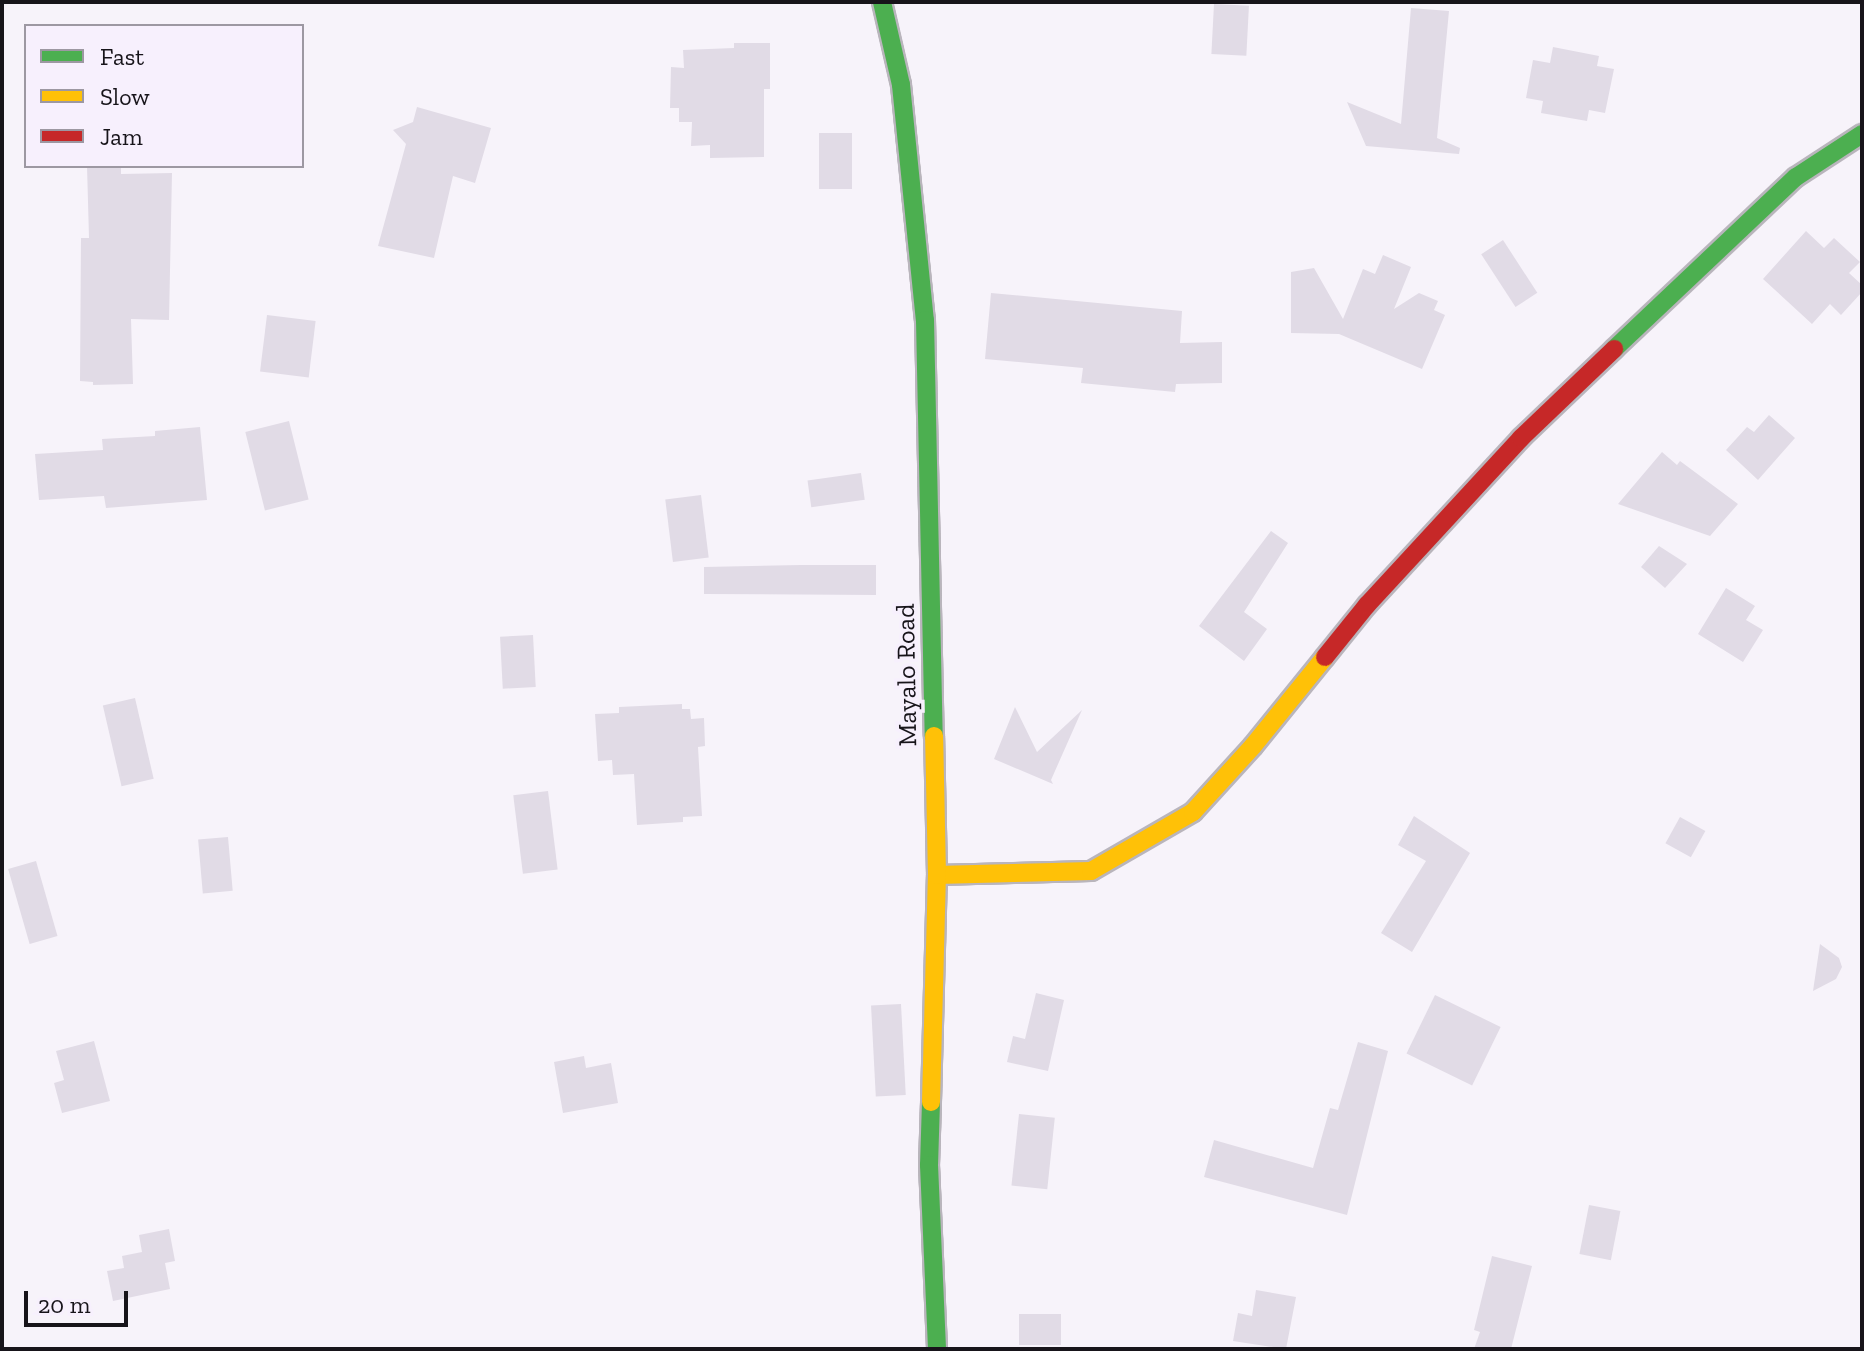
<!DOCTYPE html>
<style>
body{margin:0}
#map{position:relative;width:1864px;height:1351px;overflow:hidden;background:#f7f3fa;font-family:"Zilla Slab",serif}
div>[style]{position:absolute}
.building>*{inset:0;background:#e1dbe6;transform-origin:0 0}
.roads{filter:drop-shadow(2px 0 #b9b5bc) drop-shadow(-2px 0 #b9b5bc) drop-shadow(0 2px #b9b5bc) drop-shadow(0 -2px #b9b5bc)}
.fast>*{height:18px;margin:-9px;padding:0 9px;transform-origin:9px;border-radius:9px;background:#4caf50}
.slow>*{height:18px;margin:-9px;padding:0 9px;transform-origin:9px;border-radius:9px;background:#ffc107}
.jam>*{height:18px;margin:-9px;padding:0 9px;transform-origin:9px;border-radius:9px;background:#c62828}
span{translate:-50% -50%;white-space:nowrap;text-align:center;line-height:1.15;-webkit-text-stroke:7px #f7f0fd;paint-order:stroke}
.street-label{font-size:26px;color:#17141a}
.frame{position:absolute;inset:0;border:4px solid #17141a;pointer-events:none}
.legend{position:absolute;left:24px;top:24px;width:280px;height:144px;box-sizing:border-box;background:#f7f0fd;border:2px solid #9d98a2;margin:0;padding:10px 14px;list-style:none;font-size:24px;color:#17141a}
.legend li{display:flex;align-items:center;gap:16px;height:40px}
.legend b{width:40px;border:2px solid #9d98a2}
.scale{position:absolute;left:24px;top:1291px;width:104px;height:36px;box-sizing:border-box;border:4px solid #17141a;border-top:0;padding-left:10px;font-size:24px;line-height:28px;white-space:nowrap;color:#17141a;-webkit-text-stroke:6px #f7f0fd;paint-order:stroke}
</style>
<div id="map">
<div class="building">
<div style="left:1214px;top:4px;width:35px;height:50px;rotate:3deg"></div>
<div style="clip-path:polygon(1411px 8px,1449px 11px,1437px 138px,1460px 148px,1459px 154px,1366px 146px,1347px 102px,1401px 124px)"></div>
<div style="clip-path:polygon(734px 43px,770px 43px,770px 89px,764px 89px,764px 157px,710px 158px,710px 145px,691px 146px,692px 122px,679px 122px,679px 108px,670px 108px,671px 67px,684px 68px,683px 50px,734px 48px)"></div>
<div style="clip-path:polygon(1553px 47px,1599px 56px,1597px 66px,1614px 69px,1605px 113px,1589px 110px,1587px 121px,1541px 113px,1543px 101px,1526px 98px,1533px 60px,1550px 63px)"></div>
<div style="clip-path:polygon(417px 107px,491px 128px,475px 183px,453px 176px,434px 258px,378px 246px,406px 144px,393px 130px,413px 122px)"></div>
<div style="left:819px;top:133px;width:33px;height:56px"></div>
<div style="clip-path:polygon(87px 166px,121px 166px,121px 174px,172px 173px,169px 320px,131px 319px,133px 384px,93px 385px,93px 382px,80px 381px,81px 238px,89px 238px)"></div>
<div style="clip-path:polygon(1806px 231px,1824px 248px,1834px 238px,1860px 262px,1849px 273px,1862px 285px,1862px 292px,1841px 315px,1830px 304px,1812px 324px,1763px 279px)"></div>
<div style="left:1503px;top:240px;width:63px;height:26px;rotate:57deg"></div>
<div style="clip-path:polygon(1383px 255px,1411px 267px,1394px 309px,1419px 293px,1438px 301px,1434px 310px,1445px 315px,1422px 369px,1339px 334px,1291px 333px,1291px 272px,1314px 268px,1343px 319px,1363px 269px,1375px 274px)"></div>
<div style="clip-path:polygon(991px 293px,1182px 311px,1180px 343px,1222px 342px,1222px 383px,1176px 384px,1175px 392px,1081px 383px,1083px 368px,985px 359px)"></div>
<div style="left:267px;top:315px;width:49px;height:57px;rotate:7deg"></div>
<div style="clip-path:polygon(1769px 415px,1795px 438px,1758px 480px,1726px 450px,1747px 427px,1754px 432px)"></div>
<div style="left:289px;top:421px;width:81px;height:45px;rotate:76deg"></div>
<div style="clip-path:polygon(200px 427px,207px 500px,106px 508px,104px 496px,39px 500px,35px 454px,103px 450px,102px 439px,155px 436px,155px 431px)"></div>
<div style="clip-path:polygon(1662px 452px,1677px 465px,1680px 461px,1738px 504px,1710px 536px,1618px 504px)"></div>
<div style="left:861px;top:473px;width:27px;height:54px;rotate:82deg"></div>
<div style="left:701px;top:495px;width:63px;height:36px;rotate:83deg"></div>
<div style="clip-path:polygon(1271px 531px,1288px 543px,1244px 612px,1267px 629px,1244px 661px,1199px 626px)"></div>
<div style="clip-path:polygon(1659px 546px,1687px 564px,1665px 588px,1641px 567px)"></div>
<div style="clip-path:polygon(801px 565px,876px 565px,876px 595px,704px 594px,704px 567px)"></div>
<div style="clip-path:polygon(1726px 588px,1755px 606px,1746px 620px,1763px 630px,1743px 662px,1698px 634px)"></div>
<div style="left:533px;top:635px;width:52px;height:33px;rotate:87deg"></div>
<div style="left:135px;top:698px;width:83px;height:33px;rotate:77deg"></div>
<div style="clip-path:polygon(682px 704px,682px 709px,690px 709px,691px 719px,704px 718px,705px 746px,698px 747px,702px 816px,683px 817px,683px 822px,637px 825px,634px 774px,613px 775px,612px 760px,598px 761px,595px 714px,619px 713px,619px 707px)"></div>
<div style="clip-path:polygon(1015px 707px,1037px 752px,1082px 710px,1051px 780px,1053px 784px,994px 759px)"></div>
<div style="left:548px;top:791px;width:79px;height:35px;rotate:83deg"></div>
<div style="clip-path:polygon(1414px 816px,1470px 853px,1412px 952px,1381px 933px,1426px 861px,1398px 845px)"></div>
<div style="left:1680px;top:817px;width:29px;height:30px;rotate:29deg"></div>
<div style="left:228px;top:837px;width:54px;height:30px;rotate:85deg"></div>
<div style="left:36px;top:861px;width:78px;height:29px;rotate:74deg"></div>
<div style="clip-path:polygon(1820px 944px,1839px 958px,1842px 967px,1836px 979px,1813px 991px)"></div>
<div style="clip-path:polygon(1036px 993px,1064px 1000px,1048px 1071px,1007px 1062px,1013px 1036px,1025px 1039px)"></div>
<div style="left:1435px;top:995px;width:73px;height:65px;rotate:26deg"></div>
<div style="left:901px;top:1004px;width:91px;height:30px;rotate:87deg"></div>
<div style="clip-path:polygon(94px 1041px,110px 1101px,62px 1113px,54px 1083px,64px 1080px,56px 1051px)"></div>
<div style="clip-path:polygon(1358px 1042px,1388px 1051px,1347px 1215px,1204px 1177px,1214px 1140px,1313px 1168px,1330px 1108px,1338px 1110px)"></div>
<div style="clip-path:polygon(584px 1056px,586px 1068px,611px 1063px,618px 1103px,563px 1113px,554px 1062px)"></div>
<div style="left:1019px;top:1114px;width:36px;height:72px;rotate:6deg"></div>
<div style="left:1589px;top:1205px;width:32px;height:50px;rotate:11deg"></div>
<div style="clip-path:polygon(169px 1229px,175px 1261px,165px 1263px,170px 1289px,113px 1301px,107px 1271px,124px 1268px,122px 1256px,142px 1252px,139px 1235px)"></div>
<div style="clip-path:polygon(1492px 1256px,1532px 1266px,1511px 1349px,1474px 1349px,1480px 1332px,1474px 1330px)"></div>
<div style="clip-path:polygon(1256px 1290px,1296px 1297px,1286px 1349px,1233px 1341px,1238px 1313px,1252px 1316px)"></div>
<div style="left:1019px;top:1314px;width:42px;height:31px"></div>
</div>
<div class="roads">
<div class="fast">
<div style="left:882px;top:2px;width:85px;rotate:77.1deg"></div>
<div style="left:901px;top:85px;width:236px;rotate:84.2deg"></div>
<div style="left:925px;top:320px;width:416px;rotate:88.8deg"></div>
<div style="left:1614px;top:349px;width:250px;rotate:-43.4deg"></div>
<div style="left:1796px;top:177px;width:79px;rotate:-33.1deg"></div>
<div style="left:931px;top:1102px;width:63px;rotate:91.8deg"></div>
<div style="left:929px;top:1165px;width:184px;rotate:87.5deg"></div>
</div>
<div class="slow">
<div style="left:937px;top:875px;width:154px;rotate:-1.5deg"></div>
<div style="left:1091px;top:871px;width:118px;rotate:-30deg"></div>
<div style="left:1193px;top:812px;width:89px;rotate:-47.7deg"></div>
<div style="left:1253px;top:746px;width:114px;rotate:-51deg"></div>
<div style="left:931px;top:1102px;width:227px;rotate:-88.5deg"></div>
<div style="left:937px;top:875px;width:139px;rotate:-91.2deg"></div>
</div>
<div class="jam">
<div style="left:1325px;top:657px;width:67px;rotate:-51.1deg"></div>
<div style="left:1367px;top:605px;width:227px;rotate:-47.3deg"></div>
<div style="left:1521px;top:438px;width:129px;rotate:-43.7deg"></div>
</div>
</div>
<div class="street-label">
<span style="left:907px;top:675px;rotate:-91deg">Mayalo Road</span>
</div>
<div class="frame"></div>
<ul class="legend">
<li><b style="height:10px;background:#4caf50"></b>Fast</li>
<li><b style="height:10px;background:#ffc107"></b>Slow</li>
<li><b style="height:10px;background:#c62828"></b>Jam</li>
</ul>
<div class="scale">20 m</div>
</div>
